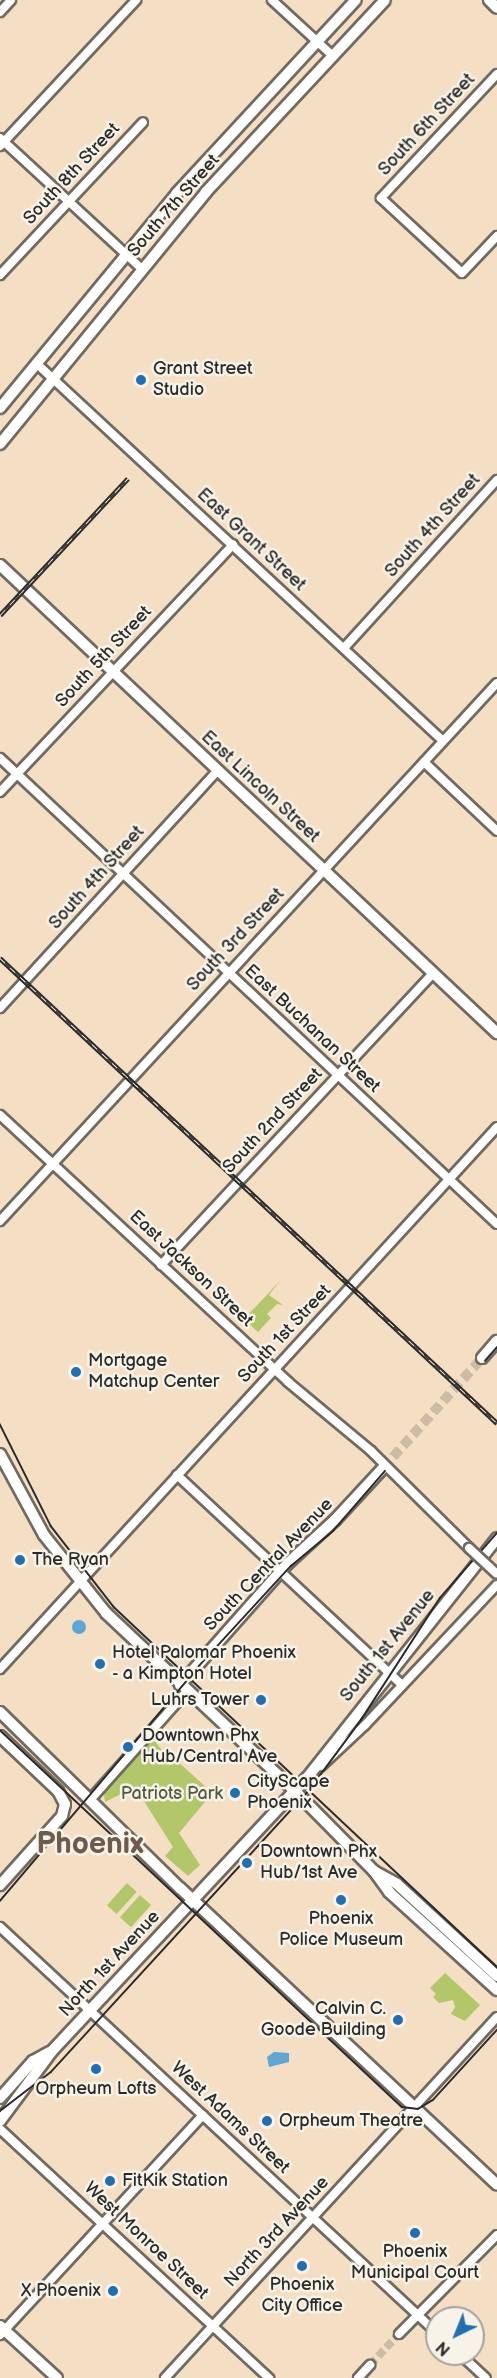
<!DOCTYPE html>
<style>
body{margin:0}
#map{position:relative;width:497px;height:2378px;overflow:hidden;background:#f4dfc4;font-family:"Balsamiq Sans",sans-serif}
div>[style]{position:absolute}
.green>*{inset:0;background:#b2c66a;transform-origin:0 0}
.water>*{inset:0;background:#5ea6d5}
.round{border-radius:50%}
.minor-tunnel>*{height:8px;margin-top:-4px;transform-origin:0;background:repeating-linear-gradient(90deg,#ccbba5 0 8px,transparent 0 12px)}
.major-tunnel>*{height:10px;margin-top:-5px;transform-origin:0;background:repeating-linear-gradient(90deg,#ccbba5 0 10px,transparent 0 15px)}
.roads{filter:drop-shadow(2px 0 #716a61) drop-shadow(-2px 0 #716a61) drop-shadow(0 2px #716a61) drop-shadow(0 -2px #716a61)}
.minor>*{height:8px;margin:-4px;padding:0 4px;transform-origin:4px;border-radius:4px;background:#fff}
.major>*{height:10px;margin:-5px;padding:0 5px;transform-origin:5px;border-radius:5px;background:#fff}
.tram>*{height:1.5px;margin:-0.75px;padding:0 0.75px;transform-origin:0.75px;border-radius:0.75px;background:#2b2b2b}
.rail>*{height:4.5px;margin-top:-2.25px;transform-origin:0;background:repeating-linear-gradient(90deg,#f7f3e8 0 7px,#2b2b2b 0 14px);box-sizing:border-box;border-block:2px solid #2b2b2b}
.bridges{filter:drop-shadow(2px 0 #716a61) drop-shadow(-2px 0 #716a61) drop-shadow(0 2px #716a61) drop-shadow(0 -2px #716a61)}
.minor-bridge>*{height:8px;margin:-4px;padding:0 4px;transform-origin:4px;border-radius:4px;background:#fff}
.dots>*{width:16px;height:16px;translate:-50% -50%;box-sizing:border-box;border:3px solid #f7f3e8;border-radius:50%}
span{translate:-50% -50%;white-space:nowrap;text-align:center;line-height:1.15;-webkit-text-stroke:5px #f7f3e8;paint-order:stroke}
.street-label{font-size:18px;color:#2b2b2b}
.poi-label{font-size:18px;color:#2b2b2b}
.left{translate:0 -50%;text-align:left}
.right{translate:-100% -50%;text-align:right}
.park-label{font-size:18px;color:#545a3e}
.town-label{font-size:30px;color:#6f5a4f;font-weight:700}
.north{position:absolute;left:425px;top:2306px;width:60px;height:60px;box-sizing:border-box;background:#f7f3e8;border:2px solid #a5a39c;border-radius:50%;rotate:223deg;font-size:16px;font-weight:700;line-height:24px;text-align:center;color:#2b2b2b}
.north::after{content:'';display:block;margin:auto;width:21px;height:27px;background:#1f6fb2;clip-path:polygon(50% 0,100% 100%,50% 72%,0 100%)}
</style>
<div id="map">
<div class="green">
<div style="clip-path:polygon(280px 1281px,269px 1295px,283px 1305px,277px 1304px,267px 1314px,271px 1318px,258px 1332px,244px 1319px)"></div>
<div style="clip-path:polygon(151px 1736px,171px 1762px,175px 1759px,207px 1788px,205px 1802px,179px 1833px,200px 1865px,188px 1876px,165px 1856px,173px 1847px,135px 1787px,105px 1802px,104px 1793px)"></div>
<div style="left:127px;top:1883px;width:13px;height:30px;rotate:42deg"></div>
<div style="left:140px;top:1895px;width:15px;height:30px;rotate:42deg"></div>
<div style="clip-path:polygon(445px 1973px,480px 2005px,465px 2021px,451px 2014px,455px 2007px,453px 2000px,439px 2003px,433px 1997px,436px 1994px,430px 1988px)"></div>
</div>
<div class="water">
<div class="round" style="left:72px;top:1620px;width:14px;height:14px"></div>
<div style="clip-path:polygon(274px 2052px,289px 2053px,289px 2062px,269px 2067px,267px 2057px)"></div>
</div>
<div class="minor-tunnel">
<div style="left:370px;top:2365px;width:42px;rotate:-46.9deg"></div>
</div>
<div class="major-tunnel">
<div style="left:383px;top:1468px;width:148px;rotate:-48deg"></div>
</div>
<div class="roads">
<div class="minor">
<div style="left:272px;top:0;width:83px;rotate:42.6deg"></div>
<div style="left:0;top:12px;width:16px;rotate:-47deg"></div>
<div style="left:497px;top:74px;width:170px;rotate:133.1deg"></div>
<div style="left:381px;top:198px;width:110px;rotate:42.8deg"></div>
<div style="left:462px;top:273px;width:51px;rotate:-46.6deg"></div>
<div style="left:0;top:138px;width:193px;rotate:42.7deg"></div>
<div style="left:0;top:146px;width:200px;rotate:-47deg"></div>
<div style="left:0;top:275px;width:209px;rotate:-46.9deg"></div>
<div style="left:36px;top:363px;width:555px;rotate:42.88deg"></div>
<div style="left:344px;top:648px;width:227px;rotate:-47.7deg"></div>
<div style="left:0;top:758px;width:681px;rotate:43.16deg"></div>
<div style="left:424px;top:762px;width:100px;rotate:43.4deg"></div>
<div style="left:0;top:792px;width:340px;rotate:-46.7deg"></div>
<div style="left:0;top:1008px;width:323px;rotate:-47.5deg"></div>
<div style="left:0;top:1115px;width:393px;rotate:42.8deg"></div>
<div style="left:288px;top:1382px;width:108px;rotate:39.7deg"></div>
<div style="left:371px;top:1451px;width:138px;rotate:44.7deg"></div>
<div style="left:0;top:1221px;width:732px;rotate:-47.27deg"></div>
<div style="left:161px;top:1265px;width:399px;rotate:-47deg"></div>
<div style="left:177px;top:1475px;width:308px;rotate:43deg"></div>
<div style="left:0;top:1669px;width:735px;rotate:-47.48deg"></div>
<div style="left:321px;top:1766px;width:60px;rotate:-43deg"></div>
<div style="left:365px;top:1725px;width:192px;rotate:-46.7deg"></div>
<div style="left:90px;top:1800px;width:146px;rotate:-48.3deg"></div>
<div style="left:0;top:1927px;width:596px;rotate:42.89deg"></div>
<div style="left:0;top:2129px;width:367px;rotate:42.8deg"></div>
<div style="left:399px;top:2334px;width:139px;rotate:-45.3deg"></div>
<div style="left:0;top:2335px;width:299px;rotate:-47.3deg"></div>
<div style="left:460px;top:2354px;width:35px;rotate:43deg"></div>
<div style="left:165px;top:2378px;width:490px;rotate:-47.4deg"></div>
<div style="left:358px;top:2378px;width:18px;rotate:-47deg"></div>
</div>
<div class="major">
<div style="left:489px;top:0;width:11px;rotate:45deg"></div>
<div style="left:0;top:408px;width:278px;rotate:-50.5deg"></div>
<div style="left:177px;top:193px;width:263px;rotate:-47.2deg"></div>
<div style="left:0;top:444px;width:325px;rotate:-50.7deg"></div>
<div style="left:206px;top:192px;width:262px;rotate:-47deg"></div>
<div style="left:0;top:565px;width:683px;rotate:43.28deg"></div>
<div style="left:482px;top:1358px;width:23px;rotate:-49deg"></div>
<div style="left:0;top:1454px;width:92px;rotate:61.5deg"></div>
<div style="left:44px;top:1535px;width:100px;rotate:51.5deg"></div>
<div style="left:106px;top:1613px;width:260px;rotate:43.3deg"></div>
<div style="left:295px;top:1791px;width:112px;rotate:45.4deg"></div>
<div style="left:374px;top:1871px;width:26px;rotate:54deg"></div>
<div style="left:389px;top:1892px;width:146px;rotate:42.2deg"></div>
<div style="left:180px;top:1685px;width:163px;rotate:-48.5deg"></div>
<div style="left:288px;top:1563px;width:64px;rotate:-42.5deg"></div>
<div style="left:335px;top:1520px;width:71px;rotate:-47.3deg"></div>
<div style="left:0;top:1712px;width:252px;rotate:44.4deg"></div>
<div style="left:180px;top:1888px;width:434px;rotate:43.1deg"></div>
<div style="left:0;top:1736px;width:80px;rotate:43.5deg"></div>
<div style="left:58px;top:1791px;width:15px;rotate:62deg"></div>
<div style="left:65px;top:1804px;width:12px;rotate:104deg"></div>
<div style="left:62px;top:1816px;width:93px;rotate:131.9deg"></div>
<div style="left:374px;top:1871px;width:26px;rotate:29deg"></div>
<div style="left:397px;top:1884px;width:136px;rotate:42.6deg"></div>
<div style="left:0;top:2098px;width:50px;rotate:-48.3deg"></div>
<div style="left:33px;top:2061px;width:18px;rotate:-29deg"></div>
<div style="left:0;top:2121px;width:87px;rotate:-53.4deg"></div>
<div style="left:52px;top:2051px;width:374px;rotate:-47deg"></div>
<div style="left:307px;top:1778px;width:306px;rotate:-51.6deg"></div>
<div style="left:0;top:2326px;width:77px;rotate:42.4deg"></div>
</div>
</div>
<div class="tram">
<div style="left:485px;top:1361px;width:18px;rotate:-49deg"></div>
<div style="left:0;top:1424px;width:114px;rotate:63.4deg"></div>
<div style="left:51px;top:1526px;width:103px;rotate:52.1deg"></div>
<div style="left:114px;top:1607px;width:526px;rotate:43.23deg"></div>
<div style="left:0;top:1730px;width:551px;rotate:43.16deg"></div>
<div style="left:402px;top:2107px;width:16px;rotate:7deg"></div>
<div style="left:418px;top:2109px;width:17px;rotate:-31deg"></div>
<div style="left:433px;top:2100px;width:95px;rotate:-47.6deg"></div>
<div style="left:0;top:1901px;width:308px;rotate:-49.7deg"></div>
<div style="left:199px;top:1666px;width:136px;rotate:-47.4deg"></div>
<div style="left:291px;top:1566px;width:55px;rotate:-39.8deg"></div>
<div style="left:333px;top:1531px;width:79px;rotate:-49.1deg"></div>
<div style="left:0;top:2111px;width:64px;rotate:-37.4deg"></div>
<div style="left:51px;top:2072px;width:384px;rotate:-47.5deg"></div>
<div style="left:310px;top:1789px;width:86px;rotate:-53.5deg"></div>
<div style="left:361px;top:1720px;width:145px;rotate:-57.1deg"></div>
<div style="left:440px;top:1598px;width:86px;rotate:-48.8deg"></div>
</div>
<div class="rail">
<div style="left:0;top:615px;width:187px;rotate:-46.9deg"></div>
<div style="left:0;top:958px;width:681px;rotate:43.09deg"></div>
</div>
<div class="bridges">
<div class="minor-bridge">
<div style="left:469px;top:1548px;width:37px;rotate:43deg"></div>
</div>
</div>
<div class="dots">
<div style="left:141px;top:380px;background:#1f6fb2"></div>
<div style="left:76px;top:1372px;background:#1f6fb2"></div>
<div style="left:20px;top:1560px;background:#1f6fb2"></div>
<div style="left:100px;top:1664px;background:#1f6fb2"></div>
<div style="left:261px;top:1700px;background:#1f6fb2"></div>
<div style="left:128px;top:1747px;background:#1f6fb2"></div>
<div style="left:235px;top:1793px;background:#1f6fb2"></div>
<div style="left:247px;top:1863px;background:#1f6fb2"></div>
<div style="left:341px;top:1900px;background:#1f6fb2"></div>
<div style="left:398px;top:2020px;background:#1f6fb2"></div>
<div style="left:96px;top:2069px;background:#1f6fb2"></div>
<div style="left:267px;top:2121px;background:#1f6fb2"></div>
<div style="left:110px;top:2181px;background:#1f6fb2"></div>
<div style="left:415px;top:2233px;background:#1f6fb2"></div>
<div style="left:302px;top:2266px;background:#1f6fb2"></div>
<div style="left:113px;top:2291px;background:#1f6fb2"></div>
</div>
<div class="street-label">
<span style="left:427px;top:125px;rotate:-47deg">South 6th Street</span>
<span style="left:72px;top:174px;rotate:-47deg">South 8th Street</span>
<span style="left:174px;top:206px;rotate:-49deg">South 7th Street</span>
<span style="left:433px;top:526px;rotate:-48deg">South 4th Street</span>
<span style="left:251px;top:540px;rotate:43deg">East Grant Street</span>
<span style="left:104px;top:657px;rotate:-47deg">South 5th Street</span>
<span style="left:260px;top:787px;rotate:43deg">East Lincoln Street</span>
<span style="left:97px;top:878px;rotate:-48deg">South 4th Street</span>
<span style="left:236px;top:940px;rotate:-47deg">South 3rd Street</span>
<span style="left:312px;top:1029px;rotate:43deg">East Buchanan Street</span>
<span style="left:273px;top:1121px;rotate:-47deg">South 2nd Street</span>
<span style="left:191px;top:1269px;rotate:43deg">East Jackson Street</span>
<span style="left:285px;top:1334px;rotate:-47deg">South 1st Street</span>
<span style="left:269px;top:1565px;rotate:-46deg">South Central Avenue</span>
<span style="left:388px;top:1646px;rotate:-51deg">South 1st Avenue</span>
<span style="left:110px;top:1964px;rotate:-47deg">North 1st Avenue</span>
<span style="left:230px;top:2118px;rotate:43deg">West Adams Street</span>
<span style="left:277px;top:2232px;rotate:-47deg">North 3rd Avenue</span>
<span style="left:146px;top:2241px;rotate:43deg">West Monroe Street</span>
</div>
<div class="poi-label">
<span class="left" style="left:153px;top:380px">Grant Street<br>Studio</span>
<span class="left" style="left:88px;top:1372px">Mortgage<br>Matchup Center</span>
<span class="left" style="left:32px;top:1560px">The Ryan</span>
<span class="left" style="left:112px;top:1664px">Hotel Palomar Phoenix<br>- a Kimpton Hotel</span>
<span class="right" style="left:249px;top:1700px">Luhrs Tower</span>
<span class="left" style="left:142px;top:1747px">Downtown Phx<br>Hub/Central Ave</span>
<span class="left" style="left:247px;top:1793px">CityScape<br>Phoenix</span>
<span class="left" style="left:260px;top:1863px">Downtown Phx<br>Hub/1st Ave</span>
<span style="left:341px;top:1930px">Phoenix<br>Police Museum</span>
<span class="right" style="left:386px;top:2020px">Calvin C.<br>Goode Building</span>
<span style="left:96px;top:2089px">Orpheum Lofts</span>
<span class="left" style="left:279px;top:2121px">Orpheum Theatre</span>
<span class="left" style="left:122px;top:2181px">FitKik Station</span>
<span style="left:415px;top:2263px">Phoenix<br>Municipal Court</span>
<span style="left:302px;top:2296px">Phoenix<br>City Office</span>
<span class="right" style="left:101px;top:2291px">X Phoenix</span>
</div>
<div class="park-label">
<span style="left:172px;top:1794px">Patriots Park</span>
</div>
<div class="town-label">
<span style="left:90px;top:1844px">Phoenix</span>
</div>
<div class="north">N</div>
</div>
